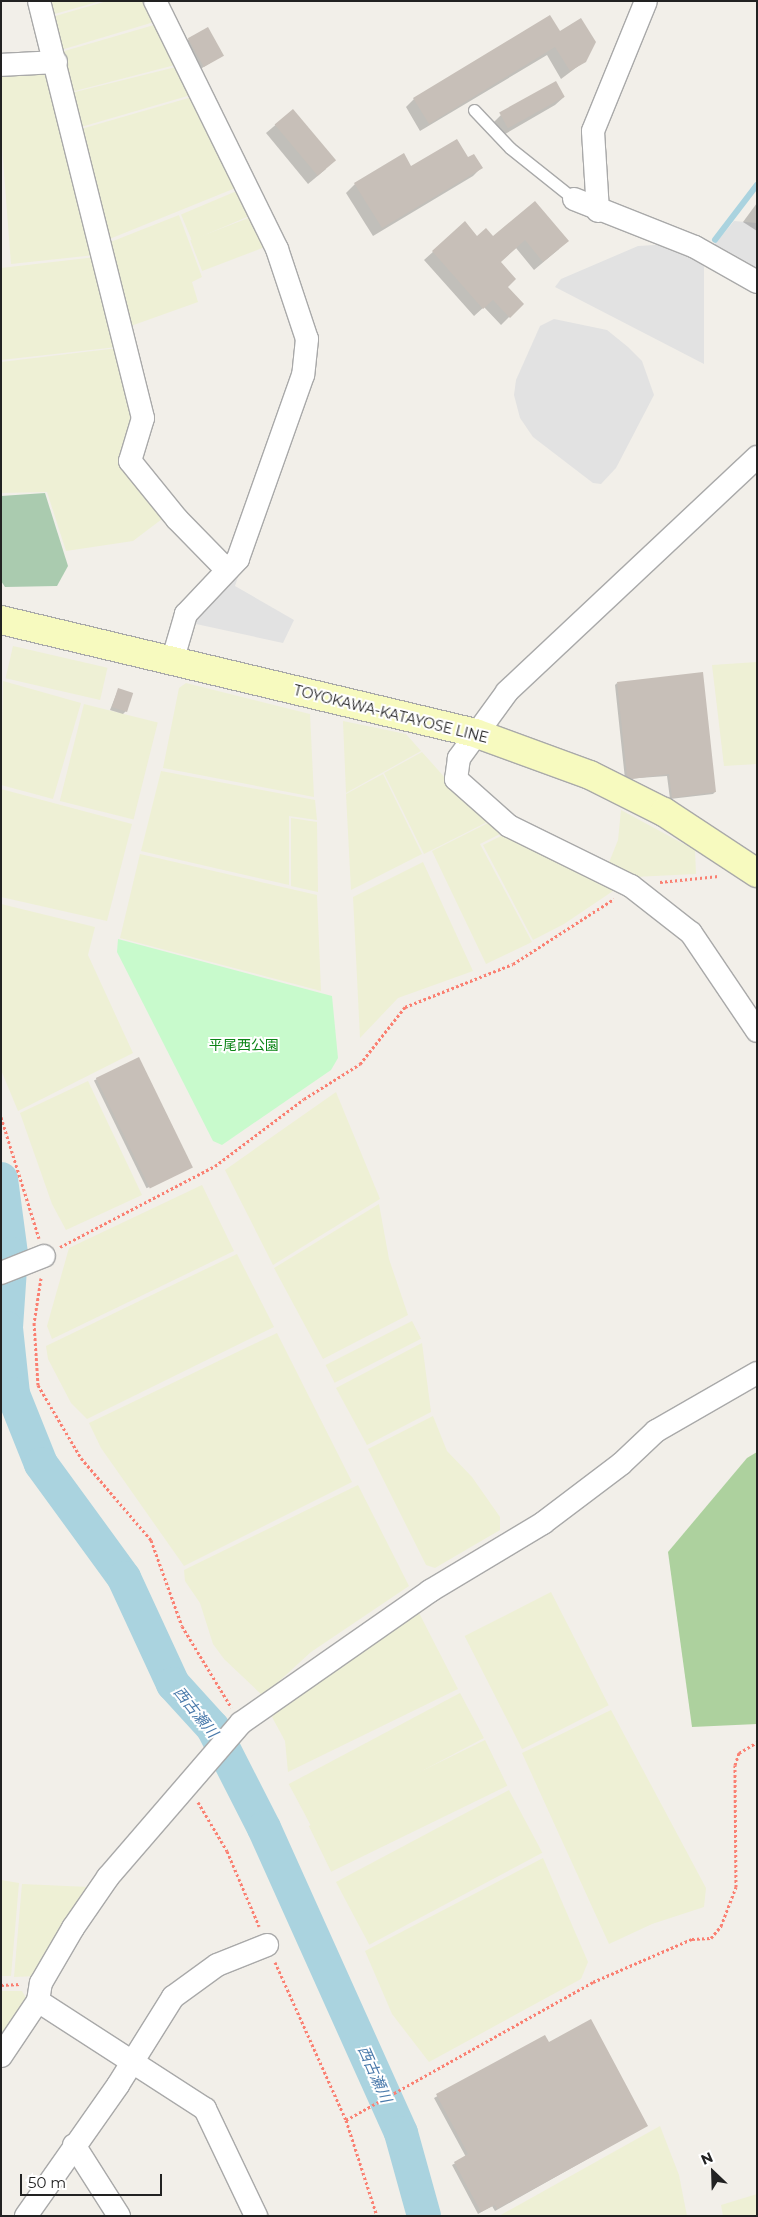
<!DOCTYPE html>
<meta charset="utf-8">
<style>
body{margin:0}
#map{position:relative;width:758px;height:2217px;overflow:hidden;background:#f2efe9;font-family:Montserrat,"Noto Sans JP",sans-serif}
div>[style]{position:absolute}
.farmland>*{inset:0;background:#eef0d5;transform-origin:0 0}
.forest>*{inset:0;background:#add19e}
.cemetery>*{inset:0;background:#aacbaf}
.park>*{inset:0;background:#c8facc}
.parking>*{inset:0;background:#e2e2e2}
.shadow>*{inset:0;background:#0003;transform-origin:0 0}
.stream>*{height:5.5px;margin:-2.75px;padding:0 2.75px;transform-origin:2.75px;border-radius:2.75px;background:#aad3df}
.river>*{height:34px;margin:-17px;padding:0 17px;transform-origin:17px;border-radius:17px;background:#aad3df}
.building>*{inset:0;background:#c7bfb8;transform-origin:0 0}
.path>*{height:3px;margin-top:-1.5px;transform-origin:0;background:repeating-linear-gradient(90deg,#fa8072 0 2.5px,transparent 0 5px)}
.roads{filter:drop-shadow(1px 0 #a9a9a9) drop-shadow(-1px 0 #a9a9a9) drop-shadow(0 1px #a9a9a9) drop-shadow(0 -1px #a9a9a9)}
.service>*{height:11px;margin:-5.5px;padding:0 5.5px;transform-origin:5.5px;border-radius:5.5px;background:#fff}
.minor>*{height:22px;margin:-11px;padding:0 11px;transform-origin:11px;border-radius:11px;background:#fff}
.secondary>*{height:28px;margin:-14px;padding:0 14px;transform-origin:14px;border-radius:14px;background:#f7fabf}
span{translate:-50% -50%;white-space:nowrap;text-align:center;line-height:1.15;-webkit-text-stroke:4px #fff;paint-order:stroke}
.street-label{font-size:14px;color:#222}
.park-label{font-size:14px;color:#0c8416}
.water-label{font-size:15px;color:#4a7aab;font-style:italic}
.frame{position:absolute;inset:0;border:2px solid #222;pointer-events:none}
.north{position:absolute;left:688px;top:2147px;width:50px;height:50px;-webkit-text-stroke:4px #fff;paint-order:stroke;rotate:336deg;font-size:14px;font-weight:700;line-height:20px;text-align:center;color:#222}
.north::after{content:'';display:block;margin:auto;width:18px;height:22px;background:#222;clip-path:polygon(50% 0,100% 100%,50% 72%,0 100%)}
.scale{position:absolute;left:20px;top:2174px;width:142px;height:22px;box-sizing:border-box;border:2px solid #222;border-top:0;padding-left:6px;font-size:15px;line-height:18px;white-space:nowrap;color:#222;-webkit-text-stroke:4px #fff;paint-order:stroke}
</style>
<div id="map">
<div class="farmland">
<div style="clip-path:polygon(48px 1px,101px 1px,51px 15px)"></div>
<div style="clip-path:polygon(107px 1px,146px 1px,154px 22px,61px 50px,52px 17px)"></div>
<div style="clip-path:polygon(154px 25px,175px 65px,71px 92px,61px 52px)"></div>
<div style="clip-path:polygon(176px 67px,191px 95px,81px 127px,71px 93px)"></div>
<div style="clip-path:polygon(44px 69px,52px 74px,95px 255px,11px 264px,1px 133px,1px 71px)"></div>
<div style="clip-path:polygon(192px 97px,238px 187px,107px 240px,81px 129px)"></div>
<div style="left:239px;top:190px;width:28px;height:63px;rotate:67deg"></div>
<div style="clip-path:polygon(179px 215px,202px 277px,192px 282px,198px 302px,128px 327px,108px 243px)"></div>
<div style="left:251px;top:217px;width:33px;height:65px;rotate:69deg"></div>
<div style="clip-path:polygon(96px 257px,117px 347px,1px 360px,1px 268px)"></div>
<div style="clip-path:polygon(118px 348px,134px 416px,123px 450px,166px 516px,133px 541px,66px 551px,47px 492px,1px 493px,1px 362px)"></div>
<div style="left:13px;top:646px;width:97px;height:33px;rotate:13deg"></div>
<div style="clip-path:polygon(757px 662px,757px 764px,724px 766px,712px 665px)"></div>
<div style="clip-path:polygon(3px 681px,81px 703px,53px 799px,1px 785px)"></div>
<div style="clip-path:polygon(186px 683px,310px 714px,314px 797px,163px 768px,179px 688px)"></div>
<div style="left:84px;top:704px;width:76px;height:100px;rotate:14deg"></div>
<div style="clip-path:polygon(343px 721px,406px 734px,421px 751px,346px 793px)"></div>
<div style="clip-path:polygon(422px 752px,471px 807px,489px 821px,424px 854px,384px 773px)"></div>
<div style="clip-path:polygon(161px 771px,315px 800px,317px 820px,289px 816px,289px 885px,141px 851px)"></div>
<div style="clip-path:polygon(383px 774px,422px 854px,351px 890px,346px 794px)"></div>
<div style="clip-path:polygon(1px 789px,132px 824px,107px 921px,1px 897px)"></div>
<div style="clip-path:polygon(621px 810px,695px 850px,696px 874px,634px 877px,608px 865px,618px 840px)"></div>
<div style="clip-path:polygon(291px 818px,317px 822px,318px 892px,291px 886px)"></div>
<div style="clip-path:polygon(490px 822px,504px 832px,480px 844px,532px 942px,486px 964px,432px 851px)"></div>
<div style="clip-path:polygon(505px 834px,616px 889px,564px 924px,533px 940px,483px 845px)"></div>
<div style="clip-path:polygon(140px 854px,317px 895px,321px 991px,120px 938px)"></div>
<div style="clip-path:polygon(423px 862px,473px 971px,398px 998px,360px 1038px,353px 897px)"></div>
<div style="clip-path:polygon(1px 904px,95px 927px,88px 955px,133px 1053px,18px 1111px,1px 1070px)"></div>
<div style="clip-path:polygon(88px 1081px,142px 1195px,66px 1230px,52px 1204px,20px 1113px)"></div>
<div style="clip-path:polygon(336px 1092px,380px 1199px,273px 1265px,225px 1170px)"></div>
<div style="clip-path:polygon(202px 1185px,234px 1251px,52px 1339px,47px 1326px,69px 1248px)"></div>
<div style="clip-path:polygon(379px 1204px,389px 1259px,408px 1315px,323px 1359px,274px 1268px)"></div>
<div style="clip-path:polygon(237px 1254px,274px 1327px,87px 1419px,71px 1403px,48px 1359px,46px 1346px)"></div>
<div style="left:412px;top:1321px;width:20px;height:97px;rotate:63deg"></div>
<div style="clip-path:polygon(277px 1333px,352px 1482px,184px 1566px,101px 1448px,89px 1423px)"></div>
<div style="clip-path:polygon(422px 1343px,431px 1412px,367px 1445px,336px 1388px)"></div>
<div style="clip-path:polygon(433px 1416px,447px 1451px,472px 1477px,500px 1517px,500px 1530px,435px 1568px,426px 1565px,368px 1449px)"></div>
<div style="clip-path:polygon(358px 1485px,409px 1586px,311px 1652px,263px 1696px,224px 1659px,213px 1644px,200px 1603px,185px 1581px,184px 1570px)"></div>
<div style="left:551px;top:1592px;width:127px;height:97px;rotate:63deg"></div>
<div style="clip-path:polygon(416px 1607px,458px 1689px,288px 1772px,285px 1741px,272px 1717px,284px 1703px)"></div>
<div style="left:460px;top:1693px;width:51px;height:194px;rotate:62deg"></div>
<div style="clip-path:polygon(611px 1710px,706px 1888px,704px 1907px,652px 1924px,609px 1944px,522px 1753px)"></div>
<div style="left:485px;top:1740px;width:51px;height:196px;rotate:64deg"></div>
<div style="left:509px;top:1790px;width:71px;height:196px;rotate:62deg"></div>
<div style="clip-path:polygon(543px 1858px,588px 1962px,581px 1979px,429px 2062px,392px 2014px,365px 1951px)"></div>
<div style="clip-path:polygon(1px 1880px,19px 1883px,11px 1976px,1px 1976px)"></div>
<div style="clip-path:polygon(22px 1884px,89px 1887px,37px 1976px,14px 1977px)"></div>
<div style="clip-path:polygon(1px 1991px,22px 1991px,26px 1998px,1px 2036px)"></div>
<div style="clip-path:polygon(660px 2126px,679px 2175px,687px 2216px,499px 2216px)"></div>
<div style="clip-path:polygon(757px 2194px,757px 2216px,723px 2216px,721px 2205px)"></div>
</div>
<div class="forest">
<div style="clip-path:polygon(757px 1452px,757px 1724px,692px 1727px,668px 1552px,747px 1458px)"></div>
</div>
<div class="cemetery">
<div style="clip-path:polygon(45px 493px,68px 566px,57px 586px,5px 587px,1px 581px,1px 496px)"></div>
</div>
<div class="park">
<div style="clip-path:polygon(118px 939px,332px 996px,338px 1058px,331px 1070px,222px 1145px,213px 1141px,117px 952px)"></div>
</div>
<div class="parking">
<div style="clip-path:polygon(734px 221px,757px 223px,757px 268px,714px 245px)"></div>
<div style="clip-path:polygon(672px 244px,704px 258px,704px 364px,555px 287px,561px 279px,638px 246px)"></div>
<div style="clip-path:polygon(554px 319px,607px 330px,628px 347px,642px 361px,654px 395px,616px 468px,601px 484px,593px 483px,533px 437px,520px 418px,514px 395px,516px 380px,540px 326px)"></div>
<div style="clip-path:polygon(242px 565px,235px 586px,294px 620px,283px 643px,196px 624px,195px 614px)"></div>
</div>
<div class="shadow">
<div style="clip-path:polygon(560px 33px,585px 61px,561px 79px,547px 55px,420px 131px,406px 107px,414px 99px)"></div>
<div style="clip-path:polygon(189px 39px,222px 55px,196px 72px,183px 45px)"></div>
<div style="clip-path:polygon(556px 83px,564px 97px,555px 105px,500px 137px,492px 124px,501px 115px)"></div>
<div style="clip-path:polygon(292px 111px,326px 169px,308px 184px,266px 133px)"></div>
<div style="clip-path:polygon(468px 159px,481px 168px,473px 176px,373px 236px,346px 193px,355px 184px,411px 167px)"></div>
<div style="clip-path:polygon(535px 203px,559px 249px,534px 270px,516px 248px,500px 262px,507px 287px,522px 304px,501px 325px,484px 307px,474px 316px,424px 260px,465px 223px,477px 237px,493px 238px)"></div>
<div style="clip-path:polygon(757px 203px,757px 231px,743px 222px)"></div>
<div style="clip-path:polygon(617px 683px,715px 792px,713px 794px,670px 799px,667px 776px,625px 779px,615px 685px)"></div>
<div style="clip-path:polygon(118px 690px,126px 711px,123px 714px,110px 710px)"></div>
<div style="left:138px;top:1059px;width:120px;height:49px;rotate:64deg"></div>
<div style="clip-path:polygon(545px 2037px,548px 2044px,646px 2126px,495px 2211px,492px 2206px,478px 2214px,452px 2165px,466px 2157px,434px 2098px)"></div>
</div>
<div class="stream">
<div style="left:715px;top:240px;width:69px;rotate:-52.6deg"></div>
</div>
<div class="river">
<div style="left:1px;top:1179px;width:76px;rotate:82.4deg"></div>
<div style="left:11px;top:1254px;width:74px;rotate:93.9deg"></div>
<div style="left:6px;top:1328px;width:66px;rotate:83.9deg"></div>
<div style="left:13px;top:1394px;width:75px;rotate:68.2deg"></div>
<div style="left:41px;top:1464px;width:141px;rotate:53.9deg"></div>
<div style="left:124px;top:1578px;width:117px;rotate:65.2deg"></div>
<div style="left:173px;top:1684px;width:59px;rotate:47.7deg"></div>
<div style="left:213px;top:1728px;width:112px;rotate:63deg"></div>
<div style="left:264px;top:1828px;width:334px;rotate:65.8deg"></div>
<div style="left:401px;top:2133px;width:86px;rotate:74.5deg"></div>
</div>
<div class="building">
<div style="clip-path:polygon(550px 15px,560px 31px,581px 18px,596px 42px,586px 62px,570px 71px,555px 47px,429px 124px,413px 98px)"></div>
<div style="left:208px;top:27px;width:33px;height:23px;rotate:61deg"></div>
<div style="left:556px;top:81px;width:18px;height:65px;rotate:61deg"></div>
<div style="left:293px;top:109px;width:67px;height:24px;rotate:50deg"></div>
<div style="clip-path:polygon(457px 139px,468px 157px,474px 154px,483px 168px,382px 228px,354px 183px,404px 153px,411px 166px)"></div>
<div style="clip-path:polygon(535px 201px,569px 241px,543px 262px,525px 240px,501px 262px,516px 279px,508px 287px,524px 304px,510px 318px,493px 300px,483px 309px,432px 251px,465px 221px,477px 236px,486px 228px,493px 236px)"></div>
<div style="clip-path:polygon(703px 672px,716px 792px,672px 798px,669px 774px,632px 779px,627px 776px,617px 682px)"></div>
<div style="left:118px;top:688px;width:16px;height:20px;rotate:18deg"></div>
<div style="left:139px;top:1057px;width:123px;height:48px;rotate:64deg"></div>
<div style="clip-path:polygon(591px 2019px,648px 2126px,497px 2209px,495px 2205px,481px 2212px,454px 2162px,468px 2154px,436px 2094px,545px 2035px,549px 2042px)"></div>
</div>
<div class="path">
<div style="left:660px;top:882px;width:59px;rotate:-5.8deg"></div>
<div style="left:1px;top:1117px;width:127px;rotate:72.6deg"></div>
<div style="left:60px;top:1247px;width:175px;rotate:-27.6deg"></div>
<div style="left:215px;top:1166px;width:111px;rotate:-37deg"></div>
<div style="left:304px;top:1099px;width:66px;rotate:-32deg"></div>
<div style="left:360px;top:1064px;width:73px;rotate:-51.7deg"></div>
<div style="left:405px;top:1007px;width:116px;rotate:-21.7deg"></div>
<div style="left:513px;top:964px;width:120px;rotate:-32.8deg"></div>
<div style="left:41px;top:1278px;width:46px;rotate:98.8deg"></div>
<div style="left:34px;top:1323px;width:62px;rotate:86.3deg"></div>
<div style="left:38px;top:1385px;width:85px;rotate:59.5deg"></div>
<div style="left:81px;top:1458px;width:108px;rotate:49.5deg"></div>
<div style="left:151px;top:1540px;width:91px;rotate:70.2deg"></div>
<div style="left:182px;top:1626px;width:95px;rotate:58.8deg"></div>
<div style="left:198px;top:1802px;width:57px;rotate:59.4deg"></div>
<div style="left:227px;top:1851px;width:82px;rotate:66.9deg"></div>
<div style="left:275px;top:1962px;width:173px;rotate:65.8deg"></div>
<div style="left:346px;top:2120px;width:101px;rotate:72.1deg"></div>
<div style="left:1px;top:1985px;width:20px;rotate:-3deg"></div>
<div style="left:346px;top:2120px;width:283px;rotate:-29.2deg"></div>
<div style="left:593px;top:1982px;width:108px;rotate:-23.5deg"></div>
<div style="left:692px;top:1939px;width:19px;rotate:-3deg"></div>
<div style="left:711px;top:1938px;width:16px;rotate:-50deg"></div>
<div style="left:721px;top:1926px;width:42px;rotate:-69deg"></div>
<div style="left:736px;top:1887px;width:122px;rotate:-90.5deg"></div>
<div style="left:735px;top:1765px;width:13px;rotate:-72deg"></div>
<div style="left:739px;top:1753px;width:21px;rotate:-31deg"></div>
</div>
<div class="roads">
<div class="service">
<div style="left:474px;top:110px;width:52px;rotate:46.5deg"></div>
<div style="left:510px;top:148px;width:82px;rotate:38.6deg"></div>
</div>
<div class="minor">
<div style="left:39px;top:1px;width:430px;rotate:76deg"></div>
<div style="left:143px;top:418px;width:45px;rotate:106.8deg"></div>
<div style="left:130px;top:461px;width:75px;rotate:51deg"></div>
<div style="left:177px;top:519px;width:71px;rotate:45.6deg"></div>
<div style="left:155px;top:1px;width:276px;rotate:63.8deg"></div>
<div style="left:277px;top:249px;width:95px;rotate:71.6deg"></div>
<div style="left:307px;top:339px;width:36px;rotate:96deg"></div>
<div style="left:303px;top:375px;width:195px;rotate:109.5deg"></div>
<div style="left:238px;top:559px;width:76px;rotate:133.4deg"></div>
<div style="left:186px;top:614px;width:50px;rotate:106.3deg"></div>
<div style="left:1px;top:65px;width:55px;rotate:-3.1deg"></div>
<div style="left:574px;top:199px;width:130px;rotate:21.6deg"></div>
<div style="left:695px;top:247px;width:71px;rotate:29.4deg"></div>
<div style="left:598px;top:211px;width:80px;rotate:-93.6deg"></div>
<div style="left:593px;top:131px;width:140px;rotate:-67.8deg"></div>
<div style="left:757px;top:457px;width:343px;rotate:136.8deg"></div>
<div style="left:507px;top:692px;width:82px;rotate:126deg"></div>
<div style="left:459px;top:758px;width:21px;rotate:98deg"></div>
<div style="left:456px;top:779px;width:71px;rotate:41.6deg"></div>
<div style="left:509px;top:826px;width:136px;rotate:26.2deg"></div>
<div style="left:631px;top:886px;width:76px;rotate:38.1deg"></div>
<div style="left:691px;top:933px;width:118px;rotate:56deg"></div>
<div style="left:1px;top:1273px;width:46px;rotate:-21.6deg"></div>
<div style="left:38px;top:2001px;width:199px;rotate:32.9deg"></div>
<div style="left:205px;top:2109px;width:119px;rotate:64.5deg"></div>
<div style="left:1px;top:2056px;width:66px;rotate:-56.1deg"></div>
<div style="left:38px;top:2001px;width:18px;rotate:-81deg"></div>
<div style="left:41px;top:1983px;width:64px;rotate:-59.8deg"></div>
<div style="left:73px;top:1928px;width:62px;rotate:-55.5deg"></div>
<div style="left:108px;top:1877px;width:203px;rotate:-49.2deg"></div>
<div style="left:241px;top:1723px;width:231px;rotate:-34.9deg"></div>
<div style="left:430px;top:1591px;width:132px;rotate:-31deg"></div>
<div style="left:543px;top:1523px;width:98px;rotate:-37.1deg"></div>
<div style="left:621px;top:1464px;width:48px;rotate:-43.3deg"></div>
<div style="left:656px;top:1431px;width:116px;rotate:-29.9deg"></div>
<div style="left:74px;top:2145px;width:84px;rotate:57.6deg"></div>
<div style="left:26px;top:2216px;width:160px;rotate:-54.9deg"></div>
<div style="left:118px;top:2085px;width:104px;rotate:-58deg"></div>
<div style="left:173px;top:1997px;width:54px;rotate:-36deg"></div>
<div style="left:217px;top:1965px;width:54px;rotate:-21.8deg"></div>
</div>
<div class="secondary">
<div style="left:1px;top:620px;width:487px;rotate:13.4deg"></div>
<div style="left:475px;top:733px;width:122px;rotate:20.1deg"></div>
<div style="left:590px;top:775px;width:83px;rotate:26.6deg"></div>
<div style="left:664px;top:812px;width:111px;rotate:33.3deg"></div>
</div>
</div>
<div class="street-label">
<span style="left:391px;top:714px;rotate:14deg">TOYOKAWA-KATAYOSE LINE</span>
</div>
<div class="park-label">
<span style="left:244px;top:1045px">平尾西公園</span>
</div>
<div class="water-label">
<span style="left:196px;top:1712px;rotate:51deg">西古瀬川</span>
<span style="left:375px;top:2074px;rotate:66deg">西古瀬川</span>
</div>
<div class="frame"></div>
<div class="north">N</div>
<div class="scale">50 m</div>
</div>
